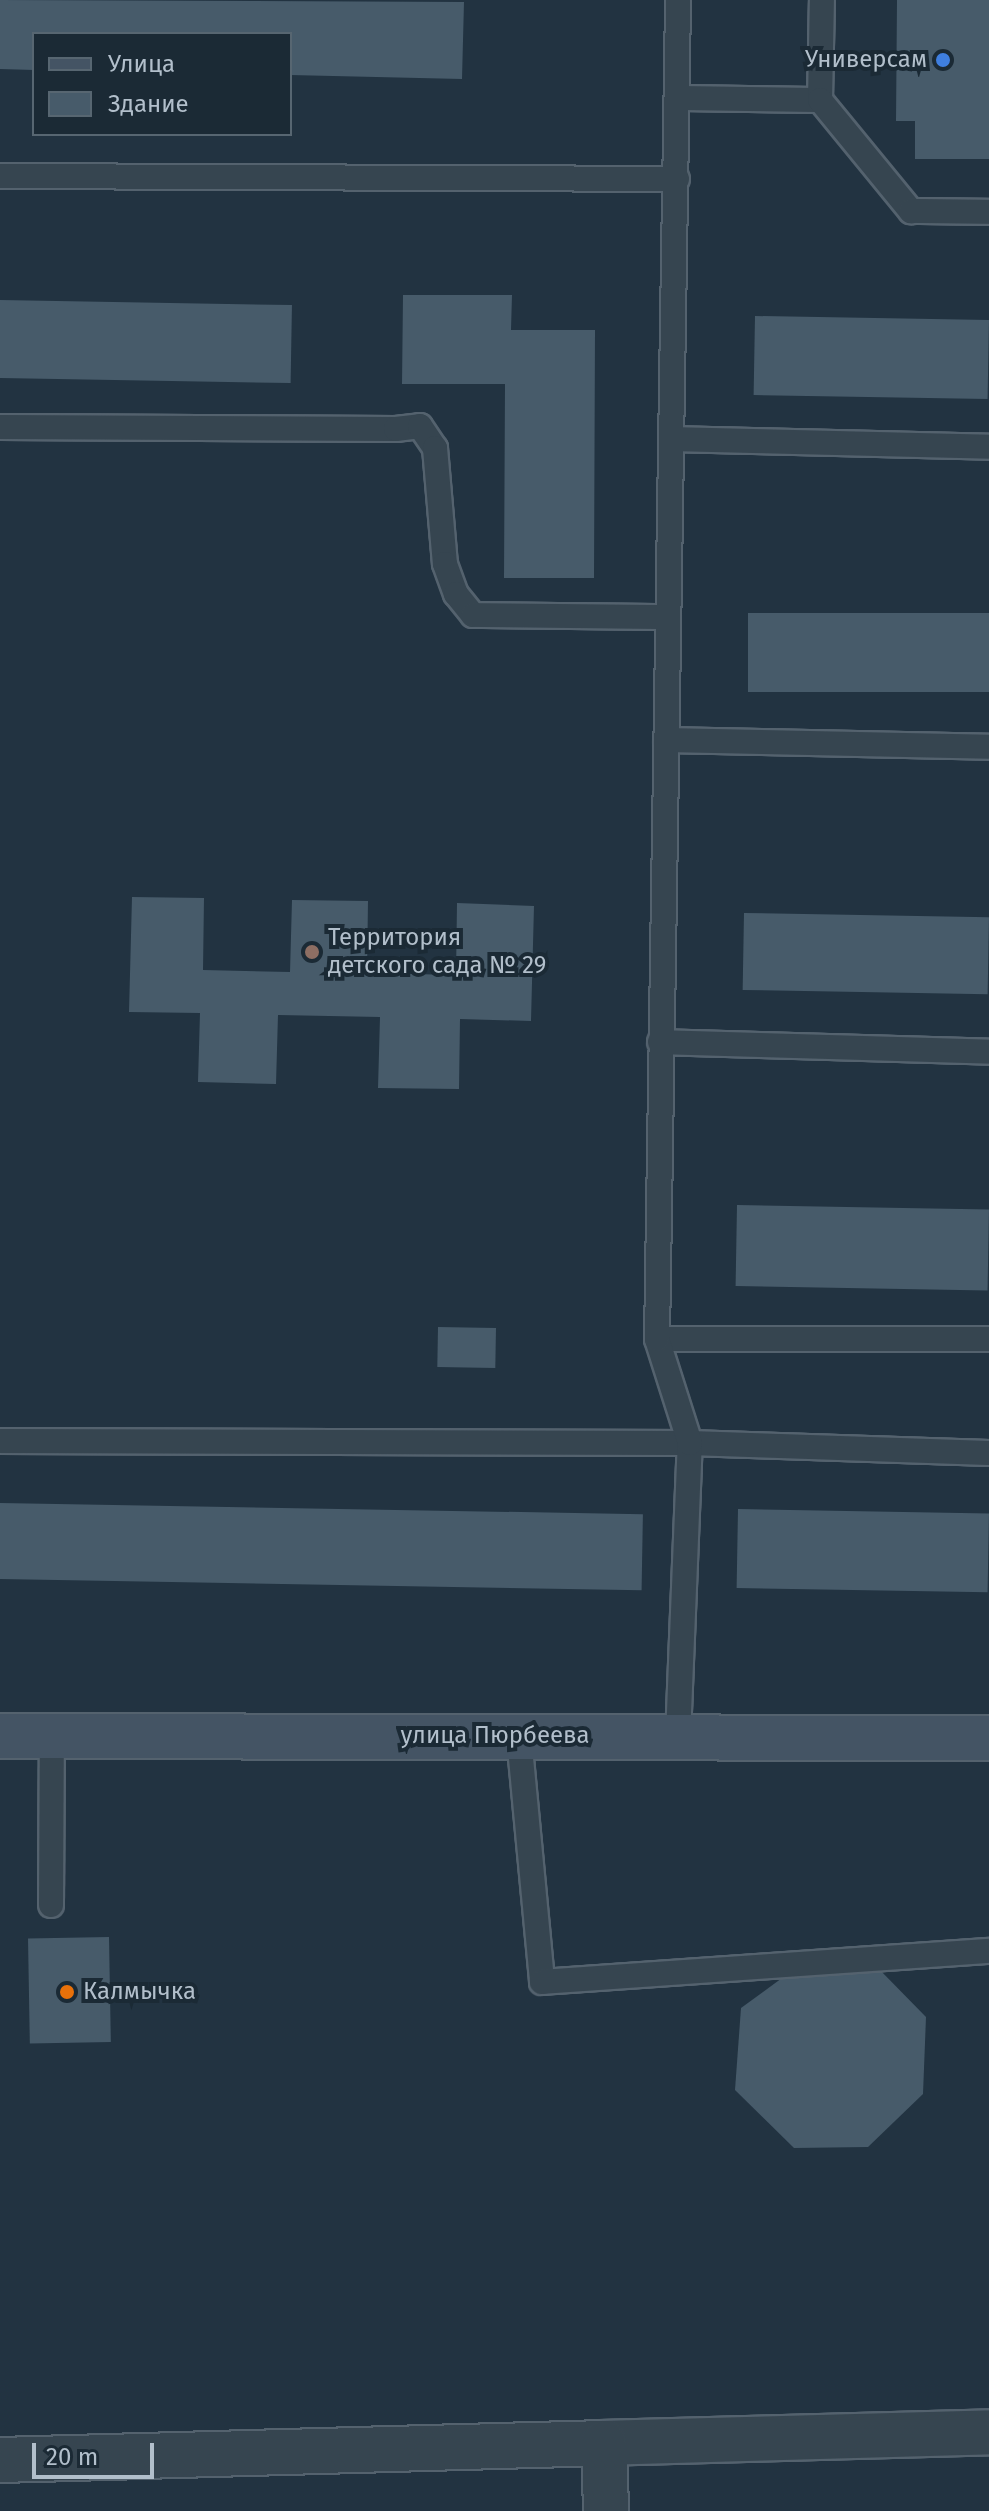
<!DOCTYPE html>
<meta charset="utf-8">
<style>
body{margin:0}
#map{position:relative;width:989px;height:2511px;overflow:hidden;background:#223341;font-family:"Fira Sans",sans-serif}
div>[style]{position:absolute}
.building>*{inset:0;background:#475b6a;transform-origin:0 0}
.roads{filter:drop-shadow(2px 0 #54626e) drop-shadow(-2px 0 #54626e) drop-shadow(0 2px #54626e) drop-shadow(0 -2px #54626e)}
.lane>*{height:24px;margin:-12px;padding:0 12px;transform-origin:12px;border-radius:12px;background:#364550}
.street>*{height:44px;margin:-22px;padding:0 22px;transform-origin:22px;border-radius:22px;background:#364550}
.secondary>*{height:44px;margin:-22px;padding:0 22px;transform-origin:22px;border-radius:22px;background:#445464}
.dots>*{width:22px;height:22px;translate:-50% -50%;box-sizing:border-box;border:4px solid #1b2a35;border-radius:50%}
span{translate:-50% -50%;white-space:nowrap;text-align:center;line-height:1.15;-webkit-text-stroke:8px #1b2a35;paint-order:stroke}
.poi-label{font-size:24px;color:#b2bfcb}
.right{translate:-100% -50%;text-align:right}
.left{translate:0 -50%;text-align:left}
.street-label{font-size:24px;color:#b2bfcb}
.legend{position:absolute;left:32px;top:32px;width:260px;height:104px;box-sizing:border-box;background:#1b2a35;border:2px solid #576671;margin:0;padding:10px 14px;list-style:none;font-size:24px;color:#b2bfcb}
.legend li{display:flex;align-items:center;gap:16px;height:40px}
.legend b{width:40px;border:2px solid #576671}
.scale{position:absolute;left:32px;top:2443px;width:122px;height:36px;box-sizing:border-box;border:4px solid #b2bfcb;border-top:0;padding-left:10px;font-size:24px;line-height:28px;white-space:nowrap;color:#b2bfcb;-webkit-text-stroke:6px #1b2a35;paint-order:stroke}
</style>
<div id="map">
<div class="building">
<div style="clip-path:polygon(0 0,464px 2px,462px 79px,290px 75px,290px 34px,34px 34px,34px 70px,0 69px)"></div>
<div style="clip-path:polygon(897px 0,989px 0,989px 159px,915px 159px,915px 121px,896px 121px)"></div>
<div style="clip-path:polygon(403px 295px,512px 295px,511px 330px,595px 330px,594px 578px,504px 578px,505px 384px,402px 384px)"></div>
<div style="left:0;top:300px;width:292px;height:78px;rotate:1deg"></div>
<div style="left:755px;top:316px;width:234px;height:79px;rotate:1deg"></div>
<div style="left:748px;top:613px;width:241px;height:79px"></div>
<div style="clip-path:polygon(132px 897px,204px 898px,203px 970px,290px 972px,292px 900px,368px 901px,367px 973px,456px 975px,457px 903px,534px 906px,531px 1021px,460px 1019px,459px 1089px,378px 1088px,380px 1017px,278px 1015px,276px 1084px,198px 1082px,200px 1013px,129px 1012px)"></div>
<div style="left:744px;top:913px;width:245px;height:77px;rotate:1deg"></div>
<div style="left:737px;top:1205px;width:252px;height:81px;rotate:1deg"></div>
<div style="left:438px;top:1327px;width:58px;height:40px;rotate:1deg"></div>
<div style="left:0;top:1503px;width:643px;height:76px;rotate:1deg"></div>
<div style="left:738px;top:1509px;width:251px;height:79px;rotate:1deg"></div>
<div style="left:109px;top:1937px;width:105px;height:81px;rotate:89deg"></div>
<div style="clip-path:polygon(797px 1967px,877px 1967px,926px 2017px,923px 2094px,868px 2147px,794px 2148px,735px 2090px,741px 2008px)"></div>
</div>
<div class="roads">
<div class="lane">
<div style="left:677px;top:98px;width:143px;rotate:0.8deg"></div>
<div style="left:820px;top:100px;width:100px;rotate:-88.9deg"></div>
<div style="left:820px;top:100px;width:144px;rotate:50.7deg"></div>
<div style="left:911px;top:211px;width:78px;rotate:0.7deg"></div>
<div style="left:0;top:176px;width:677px;rotate:0.25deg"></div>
<div style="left:0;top:427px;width:396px;rotate:0.3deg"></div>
<div style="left:396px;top:429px;width:24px;rotate:-7deg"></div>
<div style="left:420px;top:426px;width:27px;rotate:56deg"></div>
<div style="left:435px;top:448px;width:116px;rotate:85.1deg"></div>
<div style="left:445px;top:564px;width:32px;rotate:70deg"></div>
<div style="left:456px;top:594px;width:27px;rotate:51deg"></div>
<div style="left:473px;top:615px;width:195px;rotate:0.6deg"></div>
<div style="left:672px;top:439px;width:317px;rotate:1.4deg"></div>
<div style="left:666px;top:740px;width:323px;rotate:1.2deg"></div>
<div style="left:660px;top:1042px;width:329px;rotate:1.7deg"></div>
<div style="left:657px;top:1339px;width:332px"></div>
<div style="left:1px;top:1441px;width:689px;rotate:0.17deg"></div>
<div style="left:690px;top:1443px;width:299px;rotate:1.9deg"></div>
<div style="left:519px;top:1737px;width:246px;rotate:84.6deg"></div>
<div style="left:542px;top:1982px;width:448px;rotate:-4deg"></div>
<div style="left:678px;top:1737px;width:294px;rotate:-87.7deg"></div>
<div style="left:690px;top:1443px;width:109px;rotate:-107.6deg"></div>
<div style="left:657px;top:1339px;width:1339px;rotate:-89.1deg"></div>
<div style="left:51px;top:1905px;width:169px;rotate:-89.7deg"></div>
</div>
<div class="street">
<div style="left:604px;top:2443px;width:385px;rotate:-1.6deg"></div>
<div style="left:0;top:2460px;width:604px;rotate:-1.61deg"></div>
<div style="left:604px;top:2443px;width:68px;rotate:88.3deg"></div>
</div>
<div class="secondary">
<div style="left:0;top:1736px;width:989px;rotate:0.12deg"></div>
</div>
</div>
<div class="dots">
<div style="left:943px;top:60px;background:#3f7fe0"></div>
<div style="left:312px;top:952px;background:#8d6e63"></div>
<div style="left:67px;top:1992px;background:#e8710a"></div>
</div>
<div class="poi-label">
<span class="right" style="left:927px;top:60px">Универсам</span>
<span class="left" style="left:328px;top:952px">Территория<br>детского сада № 29</span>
<span class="left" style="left:83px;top:1992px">Калмычка</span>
</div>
<div class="street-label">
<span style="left:495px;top:1736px">улица Пюрбеева</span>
</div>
<ul class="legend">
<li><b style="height:10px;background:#445464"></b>Улица</li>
<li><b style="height:22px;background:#475b6a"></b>Здание</li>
</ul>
<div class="scale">20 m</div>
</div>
